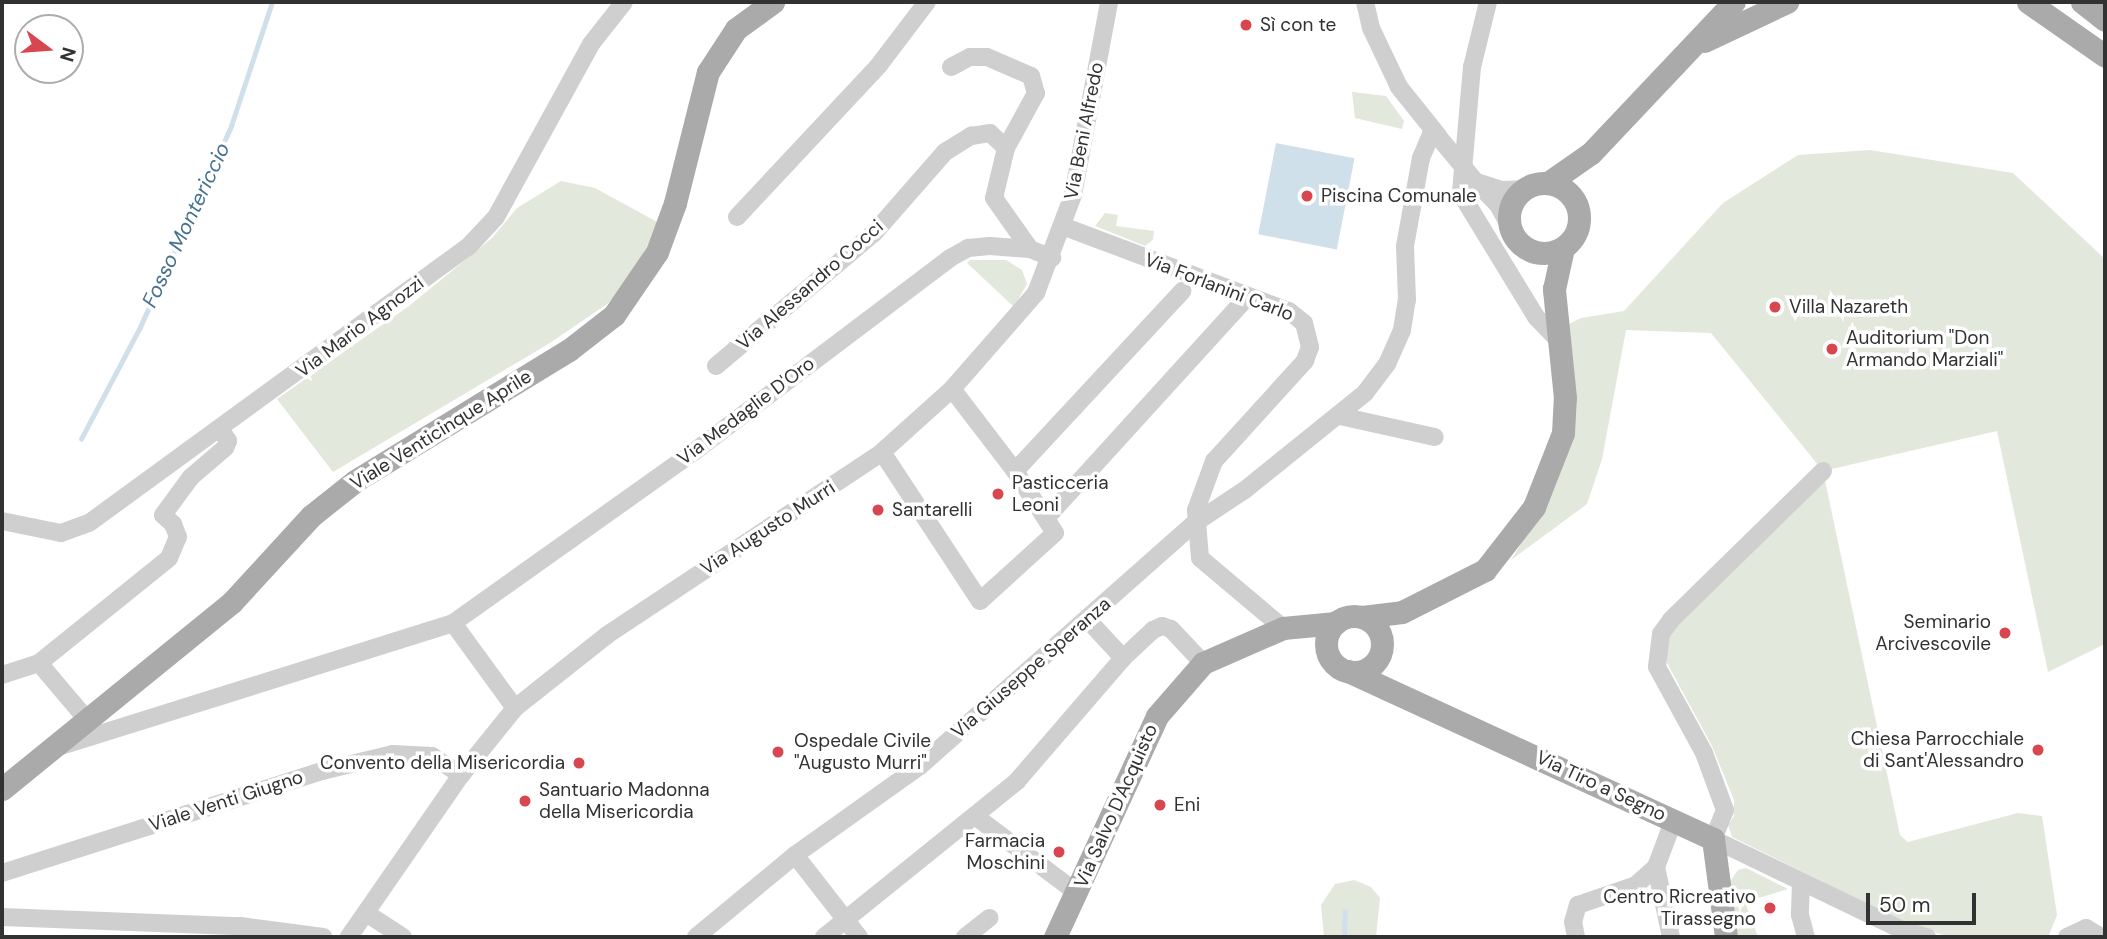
<!DOCTYPE html>
<meta charset="utf-8">
<style>
body{margin:0}
#map{position:relative;width:2107px;height:939px;overflow:hidden;background:#fff;font-family:"DM Sans",sans-serif}
div>[style]{position:absolute}
.green>*{inset:0;background:#e2e8dc}
.water>*{inset:0;background:#d0e0eb;transform-origin:0 0}
.stream>*{height:4.5px;margin:-2.25px;padding:0 2.25px;transform-origin:2.25px;border-radius:2.25px;background:#d0e0eb}
.minor>*{height:18px;margin:-9px;padding:0 9px;transform-origin:9px;border-radius:9px;background:#cfcfcf}
.major>*{height:23px;margin:-11.5px;padding:0 11.5px;transform-origin:11.5px;border-radius:11.5px;background:#aaa}
.major>.ring{margin:-11.5px;padding:0;box-sizing:content-box;background:none;border:23px solid #aaa;border-radius:50%}
.minor-bridge>*{height:18px;margin:-9px;padding:0 9px;transform-origin:9px;border-radius:9px;background:#cfcfcf}
.dots>*{width:19px;height:19px;translate:-50% -50%;box-sizing:border-box;border:4px solid #fff;border-radius:50%}
span{translate:-50% -50%;white-space:nowrap;text-align:center;line-height:1.15;-webkit-text-stroke:7px #fff;paint-order:stroke}
.poi-label{font-size:19px;color:#323232}
.left{translate:0 -50%;text-align:left}
.right{translate:-100% -50%;text-align:right}
.street-label{font-size:19px;color:#323232}
.water-label{font-size:21px;color:#46728f;font-style:italic}
.frame{position:absolute;inset:0;border:4px solid #323232;pointer-events:none}
.north{position:absolute;left:14px;top:14px;width:70px;height:70px;box-sizing:border-box;background:#fff;border:2px solid #adadad;border-radius:50%;rotate:106deg;font-size:19px;font-weight:700;line-height:28px;text-align:center;color:#323232}
.north::after{content:'';display:block;margin:auto;width:24px;height:32px;background:#d8464f;clip-path:polygon(50% 0,100% 100%,50% 72%,0 100%)}
.scale{position:absolute;left:1866px;top:893px;width:110px;height:32px;box-sizing:border-box;border:4px solid #323232;border-top:0;padding-left:9px;font-size:21px;line-height:24px;white-space:nowrap;color:#323232;-webkit-text-stroke:5px #fff;paint-order:stroke}
</style>
<div id="map">
<div class="green">
<div style="clip-path:polygon(1352px 92px,1386px 96px,1404px 121px,1402px 129px,1355px 118px)"></div>
<div style="clip-path:polygon(1870px 150px,2013px 173px,2105px 259px,2105px 644px,2048px 672px,1997px 431px,1823px 471px,1900px 835px,1908px 842px,2018px 813px,2042px 816px,2057px 915px,2049px 935px,1950px 937px,1905px 923px,1732px 837px,1728px 825px,1734px 816px,1734px 800px,1712px 746px,1667px 663px,1661px 634px,1823px 471px,1711px 333px,1626px 330px,1602px 459px,1587px 504px,1511px 560px,1553px 492px,1570px 445px,1575px 422px,1565px 326px,1581px 318px,1624px 311px,1723px 203px,1798px 155px)"></div>
<div style="clip-path:polygon(561px 181px,595px 188px,659px 223px,627px 285px,607px 304px,550px 343px,333px 472px,277px 399px,409px 306px,492px 238px,517px 208px)"></div>
<div style="clip-path:polygon(1105px 213px,1118px 215px,1116px 226px,1154px 231px,1153px 240px,1145px 246px,1095px 226px)"></div>
<div style="clip-path:polygon(970px 260px,1006px 260px,1022px 270px,1027px 284px,1014px 307px,967px 263px)"></div>
<div style="clip-path:polygon(1746px 868px,1788px 889px,1745px 902px,1758px 937px,1738px 937px,1729px 883px,1738px 870px)"></div>
<div style="clip-path:polygon(1354px 880px,1371px 887px,1380px 898px,1376px 937px,1324px 937px,1321px 905px,1335px 884px)"></div>
</div>
<div class="water">
<div style="left:1276px;top:143px;width:80px;height:93px;rotate:11deg"></div>
</div>
<div class="stream">
<div style="left:81px;top:439px;width:127px;rotate:-62.2deg"></div>
<div style="left:140px;top:327px;width:221px;rotate:-65.6deg"></div>
<div style="left:231px;top:126px;width:131px;rotate:-71.7deg"></div>
<div style="left:1344px;top:937px;width:25px;rotate:-88deg"></div>
</div>
<div class="minor">
<div style="left:1365px;top:2px;width:27px;rotate:77deg"></div>
<div style="left:1371px;top:28px;width:65px;rotate:64.6deg"></div>
<div style="left:1399px;top:87px;width:64px;rotate:51.3deg"></div>
<div style="left:1488px;top:2px;width:67px;rotate:103.8deg"></div>
<div style="left:1472px;top:67px;width:127px;rotate:95deg"></div>
<div style="left:1461px;top:194px;width:144px;rotate:58.6deg"></div>
<div style="left:1536px;top:317px;width:35px;rotate:46deg"></div>
<div style="left:951px;top:67px;width:21px;rotate:-28deg"></div>
<div style="left:970px;top:57px;width:17px"></div>
<div style="left:987px;top:57px;width:48px;rotate:23.4deg"></div>
<div style="left:1031px;top:76px;width:18px;rotate:74deg"></div>
<div style="left:1036px;top:93px;width:63px;rotate:118.6deg"></div>
<div style="left:1475px;top:181px;width:33px;rotate:46deg"></div>
<div style="left:1498px;top:205px;width:23px;rotate:61deg"></div>
<div style="left:1480px;top:183px;width:22px;rotate:18deg"></div>
<div style="left:1501px;top:190px;width:23px;rotate:-2deg"></div>
<div style="left:737px;top:217px;width:208px;rotate:-46.9deg"></div>
<div style="left:879px;top:65px;width:79px;rotate:-52.7deg"></div>
<div style="left:1065px;top:227px;width:239px;rotate:20.6deg"></div>
<div style="left:1289px;top:311px;width:19px;rotate:39deg"></div>
<div style="left:1304px;top:323px;width:25px;rotate:76deg"></div>
<div style="left:1310px;top:347px;width:15px;rotate:110deg"></div>
<div style="left:1305px;top:361px;width:135px;rotate:132.3deg"></div>
<div style="left:1214px;top:461px;width:52px;rotate:110.2deg"></div>
<div style="left:1196px;top:510px;width:48px;rotate:85.2deg"></div>
<div style="left:1200px;top:558px;width:109px;rotate:40.1deg"></div>
<div style="left:716px;top:366px;width:207px;rotate:-40.1deg"></div>
<div style="left:874px;top:233px;width:108px;rotate:-48.8deg"></div>
<div style="left:945px;top:152px;width:31px;rotate:-32deg"></div>
<div style="left:971px;top:136px;width:19px;rotate:-9deg"></div>
<div style="left:990px;top:133px;width:22px;rotate:43deg"></div>
<div style="left:1006px;top:148px;width:51px;rotate:103.5deg"></div>
<div style="left:994px;top:198px;width:62px;rotate:54.8deg"></div>
<div style="left:1340px;top:416px;width:97px;rotate:12.5deg"></div>
<div style="left:882px;top:452px;width:178px;rotate:56.7deg"></div>
<div style="left:980px;top:601px;width:101px;rotate:-42.2deg"></div>
<div style="left:1055px;top:533px;width:74px;rotate:-122.8deg"></div>
<div style="left:1015px;top:471px;width:103px;rotate:-127.5deg"></div>
<div style="left:1015px;top:471px;width:246px;rotate:-47.1deg"></div>
<div style="left:1823px;top:471px;width:213px;rotate:135.6deg"></div>
<div style="left:1671px;top:620px;width:17px;rotate:126deg"></div>
<div style="left:1661px;top:634px;width:33px;rotate:97deg"></div>
<div style="left:1657px;top:667px;width:98px;rotate:61.3deg"></div>
<div style="left:1704px;top:753px;width:61px;rotate:69.8deg"></div>
<div style="left:1725px;top:810px;width:31px;rotate:112deg"></div>
<div style="left:1713px;top:839px;width:210px;rotate:25.7deg"></div>
<div style="left:1902px;top:930px;width:26px;rotate:16deg"></div>
<div style="left:1047px;top:517px;width:297px;rotate:-47.7deg"></div>
<div style="left:2px;top:521px;width:60px;rotate:11.5deg"></div>
<div style="left:61px;top:533px;width:30px;rotate:-20deg"></div>
<div style="left:89px;top:523px;width:469px;rotate:-36.1deg"></div>
<div style="left:468px;top:247px;width:41px;rotate:-47deg"></div>
<div style="left:496px;top:217px;width:197px;rotate:-61.2deg"></div>
<div style="left:591px;top:44px;width:53px;rotate:-51.8deg"></div>
<div style="left:1087px;top:619px;width:53px;rotate:47.3deg"></div>
<div style="left:453px;top:623px;width:105px;rotate:53.9deg"></div>
<div style="left:39px;top:663px;width:167px;rotate:-38.9deg"></div>
<div style="left:169px;top:558px;width:23px;rotate:-67deg"></div>
<div style="left:178px;top:537px;width:14px;rotate:-111deg"></div>
<div style="left:173px;top:524px;width:13px;rotate:-138deg"></div>
<div style="left:163px;top:515px;width:47px;rotate:-53.6deg"></div>
<div style="left:191px;top:477px;width:45px;rotate:-40.5deg"></div>
<div style="left:225px;top:448px;width:8px;rotate:-67deg"></div>
<div style="left:228px;top:441px;width:13px;rotate:-122deg"></div>
<div style="left:2px;top:675px;width:39px;rotate:-18deg"></div>
<div style="left:39px;top:663px;width:76px;rotate:49.8deg"></div>
<div style="left:58px;top:747px;width:414px;rotate:-17.4deg"></div>
<div style="left:453px;top:623px;width:297px;rotate:-35.4deg"></div>
<div style="left:695px;top:451px;width:320px;rotate:-37.1deg"></div>
<div style="left:950px;top:258px;width:21px;rotate:-29deg"></div>
<div style="left:968px;top:248px;width:22px;rotate:-5deg"></div>
<div style="left:990px;top:246px;width:40px;rotate:4.3deg"></div>
<div style="left:1030px;top:249px;width:24px;rotate:22deg"></div>
<div style="left:461px;top:775px;width:86px;rotate:-51.1deg"></div>
<div style="left:515px;top:708px;width:117px;rotate:-38.4deg"></div>
<div style="left:607px;top:635px;width:330px;rotate:-33.6deg"></div>
<div style="left:882px;top:452px;width:94px;rotate:-42deg"></div>
<div style="left:952px;top:389px;width:128px;rotate:-48.8deg"></div>
<div style="left:1036px;top:293px;width:105px;rotate:-69.3deg"></div>
<div style="left:1073px;top:195px;width:196px;rotate:-79.4deg"></div>
<div style="left:975px;top:816px;width:128px;rotate:37deg"></div>
<div style="left:795px;top:855px;width:104px;rotate:52deg"></div>
<div style="left:1656px;top:867px;width:72px;rotate:77.9deg"></div>
<div style="left:2px;top:873px;width:336px;rotate:-17.7deg"></div>
<div style="left:322px;top:771px;width:73px;rotate:-13.5deg"></div>
<div style="left:393px;top:754px;width:39px;rotate:3deg"></div>
<div style="left:432px;top:756px;width:35px;rotate:33deg"></div>
<div style="left:461px;top:775px;width:197px;rotate:124.7deg"></div>
<div style="left:1801px;top:882px;width:33px;rotate:92deg"></div>
<div style="left:1800px;top:915px;width:23px;rotate:75deg"></div>
<div style="left:366px;top:913px;width:44px;rotate:33deg"></div>
<div style="left:2px;top:917px;width:238px;rotate:2.2deg"></div>
<div style="left:240px;top:926px;width:84px;rotate:7.5deg"></div>
<div style="left:696px;top:937px;width:129px;rotate:-39.6deg"></div>
<div style="left:795px;top:855px;width:153px;rotate:-35.5deg"></div>
<div style="left:920px;top:766px;width:367px;rotate:-41.5deg"></div>
<div style="left:1195px;top:523px;width:61px;rotate:-33.7deg"></div>
<div style="left:1246px;top:489px;width:153px;rotate:-38.9deg"></div>
<div style="left:1365px;top:393px;width:36px;rotate:-53deg"></div>
<div style="left:1387px;top:364px;width:37px;rotate:-66deg"></div>
<div style="left:1402px;top:330px;width:30px;rotate:-81deg"></div>
<div style="left:1407px;top:300px;width:54px;rotate:-92.1deg"></div>
<div style="left:1405px;top:246px;width:89px;rotate:-79.7deg"></div>
<div style="left:1421px;top:158px;width:30px;rotate:-67deg"></div>
<div style="left:824px;top:937px;width:248px;rotate:-38.9deg"></div>
<div style="left:1017px;top:781px;width:162px;rotate:-49.2deg"></div>
<div style="left:1123px;top:658px;width:41px;rotate:-43deg"></div>
<div style="left:1153px;top:630px;width:10px;rotate:-24deg"></div>
<div style="left:1162px;top:626px;width:9px;rotate:18deg"></div>
<div style="left:1171px;top:629px;width:47px;rotate:46.7deg"></div>
<div style="left:965px;top:937px;width:31px;rotate:-38deg"></div>
<div style="left:1576px;top:937px;width:15px;rotate:-101deg"></div>
<div style="left:1573px;top:922px;width:18px;rotate:-74deg"></div>
<div style="left:1578px;top:905px;width:61px;rotate:-19deg"></div>
<div style="left:1636px;top:885px;width:27px;rotate:-42deg"></div>
<div style="left:1656px;top:867px;width:51px;rotate:-69.4deg"></div>
<div style="left:2067px;top:937px;width:21px;rotate:-25deg"></div>
<div style="left:2086px;top:928px;width:17px;rotate:31deg"></div>
</div>
<div class="major">
<div style="left:2028px;top:2px;width:94px;rotate:35deg"></div>
<div style="left:2082px;top:2px;width:29px;rotate:38deg"></div>
<div style="left:1704px;top:41px;width:92px;rotate:-25.2deg"></div>
<div class="ring" style="left:1509px;top:183px;width:47px;height:47px"></div>
<div style="left:1548px;top:183px;width:52px;rotate:-34.9deg"></div>
<div style="left:1591px;top:153px;width:208px;rotate:-46.6deg"></div>
<div class="ring" style="left:1326px;top:616px;width:33px;height:33px"></div>
<div style="left:1362px;top:617px;width:40px;rotate:-7.1deg"></div>
<div style="left:1402px;top:612px;width:93px;rotate:-26.8deg"></div>
<div style="left:1485px;top:570px;width:80px;rotate:-52.1deg"></div>
<div style="left:1534px;top:507px;width:79px;rotate:-68.6deg"></div>
<div style="left:1563px;top:433px;width:35px;rotate:-87deg"></div>
<div style="left:1565px;top:398px;width:110px;rotate:-95.8deg"></div>
<div style="left:1554px;top:289px;width:42px;rotate:-77.6deg"></div>
<div style="left:1348px;top:671px;width:402px;rotate:24.7deg"></div>
<div style="left:1713px;top:839px;width:99px;rotate:82.4deg"></div>
<div style="left:2px;top:789px;width:296px;rotate:-39.1deg"></div>
<div style="left:232px;top:602px;width:117px;rotate:-47.4deg"></div>
<div style="left:311px;top:516px;width:56px;rotate:-38.5deg"></div>
<div style="left:355px;top:481px;width:251px;rotate:-31.5deg"></div>
<div style="left:569px;top:350px;width:57px;rotate:-37.9deg"></div>
<div style="left:614px;top:315px;width:76px;rotate:-55.7deg"></div>
<div style="left:657px;top:252px;width:52px;rotate:-69.8deg"></div>
<div style="left:675px;top:203px;width:135px;rotate:-75.9deg"></div>
<div style="left:708px;top:72px;width:51px;rotate:-56.9deg"></div>
<div style="left:736px;top:29px;width:46px;rotate:-36.1deg"></div>
<div style="left:1055px;top:937px;width:243px;rotate:-65.2deg"></div>
<div style="left:1157px;top:716px;width:70px;rotate:-49deg"></div>
<div style="left:1203px;top:663px;width:87px;rotate:-23.6deg"></div>
<div style="left:1283px;top:628px;width:53px;rotate:-5.4deg"></div>
</div>
<div class="minor-bridge">
<div style="left:1441px;top:140px;width:53px;rotate:50.3deg"></div>
</div>
<div class="dots">
<div style="left:1246px;top:25px;background:#d8464f"></div>
<div style="left:1307px;top:196px;background:#d8464f"></div>
<div style="left:1775px;top:307px;background:#d8464f"></div>
<div style="left:1832px;top:349px;background:#d8464f"></div>
<div style="left:998px;top:494px;background:#d8464f"></div>
<div style="left:878px;top:510px;background:#d8464f"></div>
<div style="left:2005px;top:633px;background:#d8464f"></div>
<div style="left:2038px;top:750px;background:#d8464f"></div>
<div style="left:778px;top:752px;background:#d8464f"></div>
<div style="left:579px;top:763px;background:#d8464f"></div>
<div style="left:525px;top:801px;background:#d8464f"></div>
<div style="left:1160px;top:805px;background:#d8464f"></div>
<div style="left:1059px;top:852px;background:#d8464f"></div>
<div style="left:1770px;top:908px;background:#d8464f"></div>
</div>
<div class="poi-label">
<span class="left" style="left:1260px;top:25px">Sì con te</span>
<span class="left" style="left:1321px;top:196px">Piscina Comunale</span>
<span class="left" style="left:1789px;top:307px">Villa Nazareth</span>
<span class="left" style="left:1846px;top:349px">Auditorium "Don<br>Armando Marziali"</span>
<span class="left" style="left:1012px;top:494px">Pasticceria<br>Leoni</span>
<span class="left" style="left:892px;top:510px">Santarelli</span>
<span class="right" style="left:1991px;top:633px">Seminario<br>Arcivescovile</span>
<span class="right" style="left:2024px;top:750px">Chiesa Parrocchiale<br>di Sant'Alessandro</span>
<span class="left" style="left:794px;top:752px">Ospedale Civile<br>"Augusto Murri"</span>
<span class="right" style="left:565px;top:763px">Convento della Misericordia</span>
<span class="left" style="left:539px;top:801px">Santuario Madonna<br>della Misericordia</span>
<span class="left" style="left:1174px;top:805px">Eni</span>
<span class="right" style="left:1045px;top:852px">Farmacia<br>Moschini</span>
<span class="right" style="left:1756px;top:908px">Centro Ricreativo<br>Tirassegno</span>
</div>
<div class="street-label">
<span style="left:1084px;top:131px;rotate:-79deg">Via Beni Alfredo</span>
<span style="left:810px;top:285px;rotate:-41deg">Via Alessandro Cocci</span>
<span style="left:1219px;top:287px;rotate:21deg">Via Forlanini Carlo</span>
<span style="left:360px;top:327px;rotate:-37deg">Via Mario Agnozzi</span>
<span style="left:746px;top:411px;rotate:-37deg">Via Medaglie D'Oro</span>
<span style="left:441px;top:430px;rotate:-32deg">Viale Venticinque Aprile</span>
<span style="left:768px;top:528px;rotate:-33deg">Via Augusto Murri</span>
<span style="left:1031px;top:668px;rotate:-41deg">Via Giuseppe Speranza</span>
<span style="left:1601px;top:786px;rotate:25deg">Via Tiro a Segno</span>
<span style="left:226px;top:801px;rotate:-18deg">Viale Venti Giugno</span>
<span style="left:1116px;top:806px;rotate:-66deg">Via Salvo D'Acquisto</span>
</div>
<div class="water-label">
<span style="left:186px;top:225px;rotate:-65deg">Fosso Montericcio</span>
</div>
<div class="frame"></div>
<div class="north">N</div>
<div class="scale">50 m</div>
</div>
